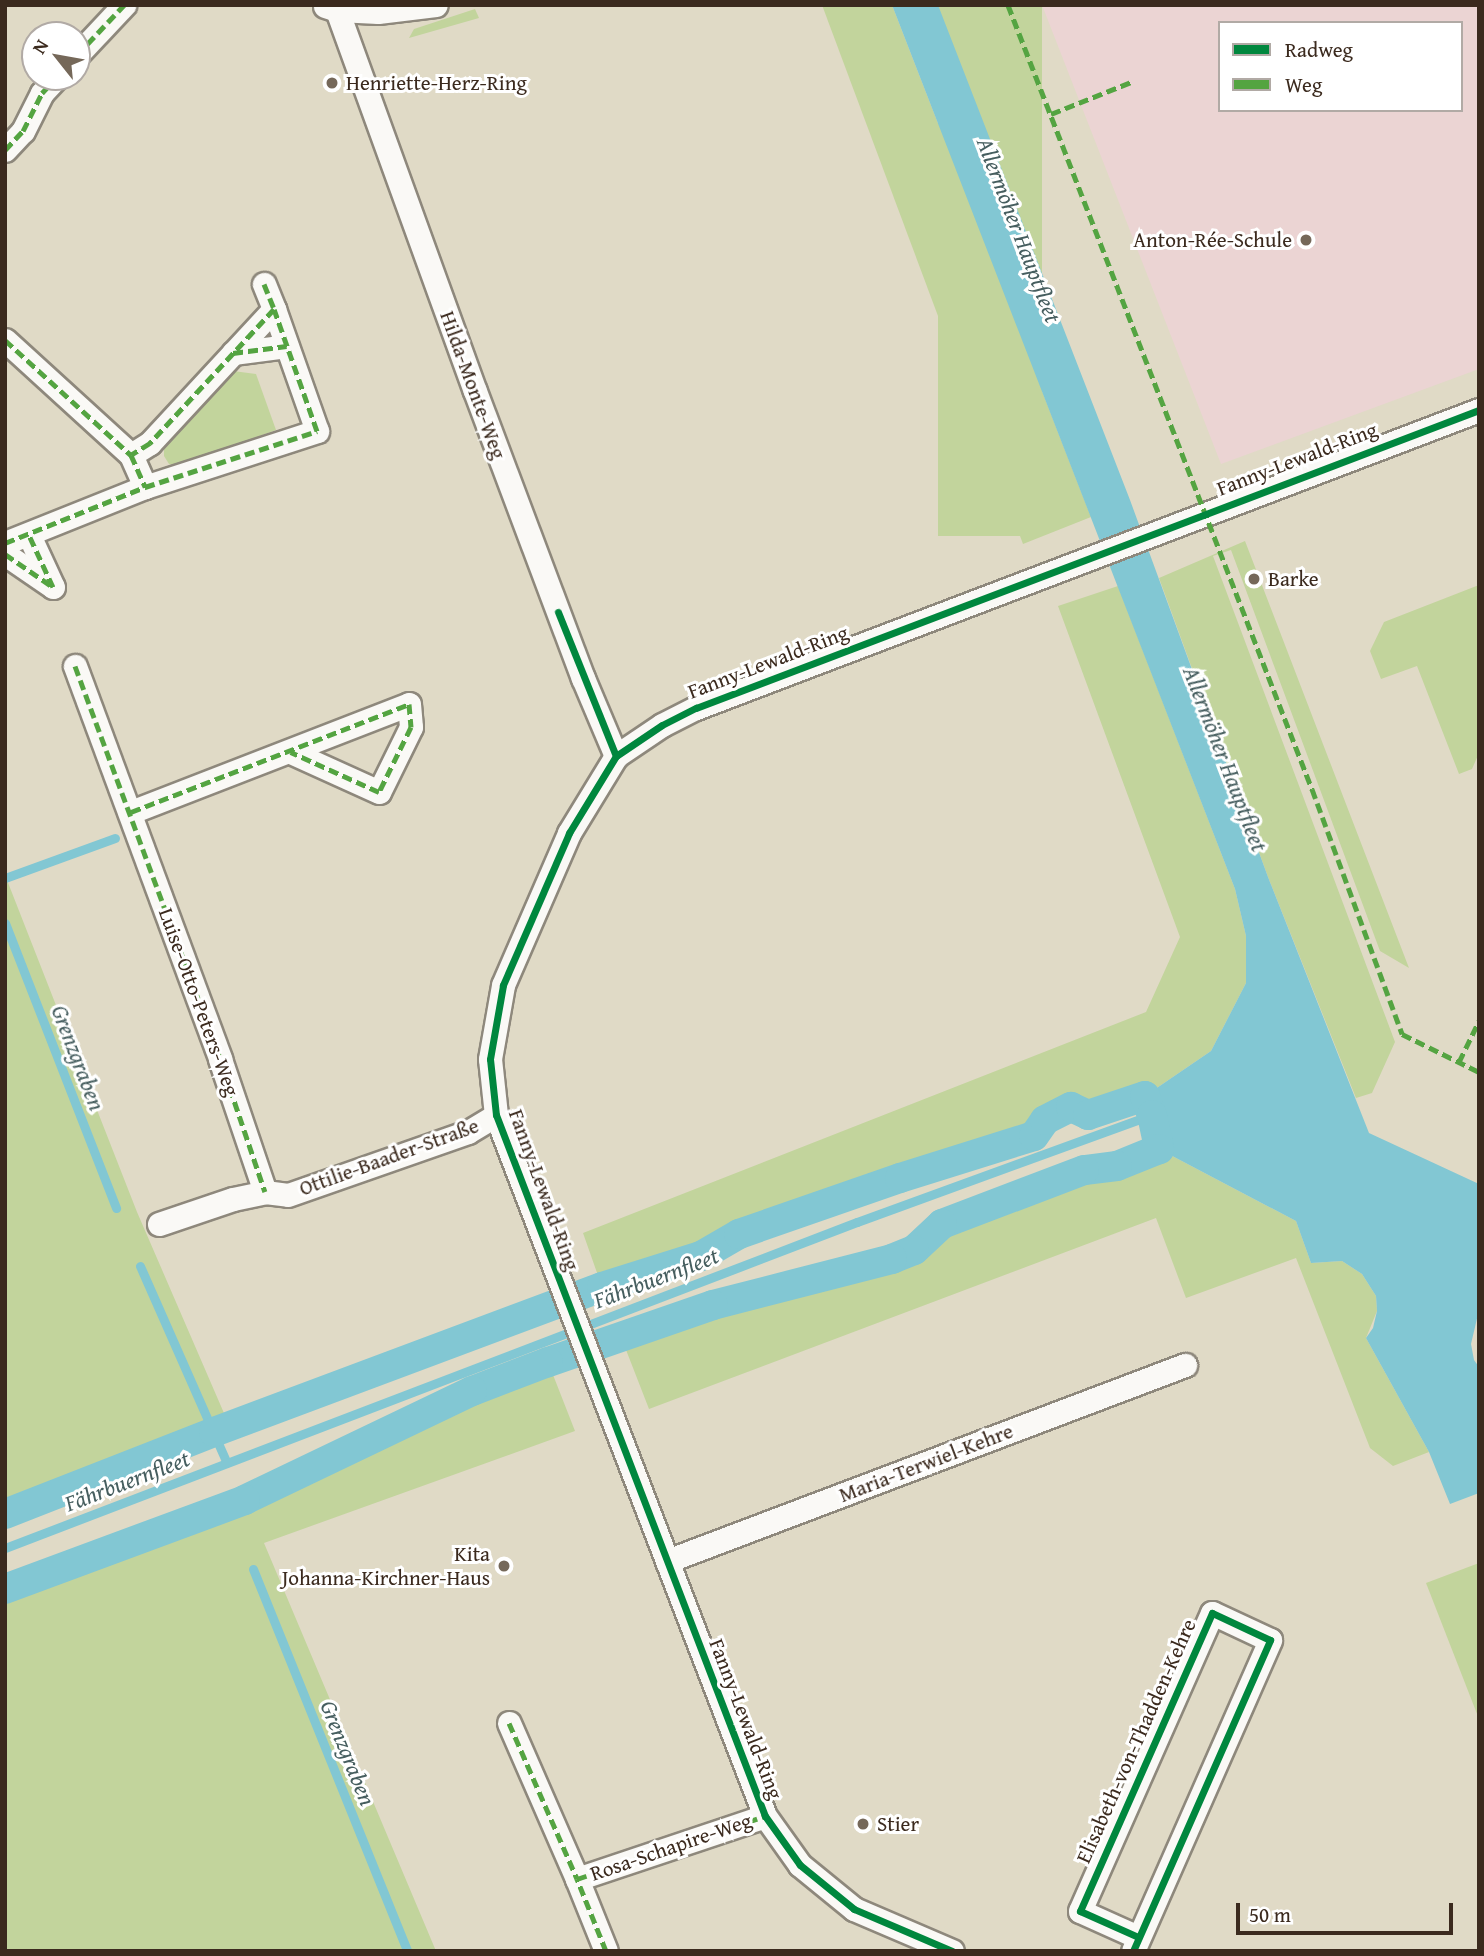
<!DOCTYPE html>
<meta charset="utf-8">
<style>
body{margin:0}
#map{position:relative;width:1484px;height:1956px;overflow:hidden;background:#e0dac6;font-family:"Gentium Book Plus",serif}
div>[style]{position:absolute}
.built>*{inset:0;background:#ebd4d3}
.green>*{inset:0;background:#c2d49c;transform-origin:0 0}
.water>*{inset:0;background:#82c7d3}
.stream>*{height:9px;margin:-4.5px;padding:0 4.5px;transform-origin:4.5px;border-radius:4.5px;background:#82c7d3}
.canal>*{height:30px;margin:-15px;padding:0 15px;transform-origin:15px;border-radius:15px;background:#82c7d3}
.roads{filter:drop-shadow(2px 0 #8e887c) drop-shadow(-2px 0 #8e887c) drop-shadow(0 2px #8e887c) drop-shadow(0 -2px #8e887c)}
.minor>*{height:23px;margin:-11.5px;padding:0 11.5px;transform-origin:11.5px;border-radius:11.5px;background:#faf9f6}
.quiet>*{height:5px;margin-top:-2.5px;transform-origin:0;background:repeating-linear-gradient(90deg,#54a441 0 10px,transparent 0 15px)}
.cycleway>*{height:7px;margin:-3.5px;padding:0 3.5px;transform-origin:3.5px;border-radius:3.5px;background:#00873e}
.dots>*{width:19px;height:19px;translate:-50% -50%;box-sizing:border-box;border:4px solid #fff;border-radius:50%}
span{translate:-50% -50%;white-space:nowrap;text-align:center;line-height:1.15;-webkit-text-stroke:6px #fff;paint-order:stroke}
.poi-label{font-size:21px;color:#3b2a1e}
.left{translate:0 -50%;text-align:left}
.right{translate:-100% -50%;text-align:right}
.street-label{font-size:21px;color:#3b2a1e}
.water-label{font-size:23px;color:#465e5f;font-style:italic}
.frame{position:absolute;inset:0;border:7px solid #3b2a1e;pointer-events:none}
.legend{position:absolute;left:1218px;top:21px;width:245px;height:91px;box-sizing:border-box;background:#fff;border:2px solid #b1aaa5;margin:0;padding:9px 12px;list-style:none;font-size:21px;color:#3b2a1e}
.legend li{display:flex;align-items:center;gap:14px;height:35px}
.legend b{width:35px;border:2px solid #b1aaa5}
.north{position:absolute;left:21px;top:21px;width:70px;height:70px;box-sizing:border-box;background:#fff;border:2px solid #b1aaa5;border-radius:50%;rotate:301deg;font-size:19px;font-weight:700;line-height:28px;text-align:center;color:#3b2a1e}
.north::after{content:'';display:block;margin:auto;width:24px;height:32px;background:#756859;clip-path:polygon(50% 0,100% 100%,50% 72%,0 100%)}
.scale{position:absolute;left:1236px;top:1903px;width:217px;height:32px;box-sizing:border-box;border:4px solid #3b2a1e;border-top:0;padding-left:9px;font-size:21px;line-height:24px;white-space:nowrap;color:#3b2a1e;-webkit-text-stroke:5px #fff;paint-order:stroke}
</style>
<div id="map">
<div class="built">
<div style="clip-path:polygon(evenodd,1042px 5px,1479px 5px,1479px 369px,1221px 464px,1042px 5px,1220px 23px,1461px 23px,1461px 110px,1220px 110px,1220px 23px)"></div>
</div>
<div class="green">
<div style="clip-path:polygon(822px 5px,892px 5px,1091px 517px,1023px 544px)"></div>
<div style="left:938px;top:5px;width:104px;height:531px"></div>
<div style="clip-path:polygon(475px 9px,479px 18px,409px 38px,414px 29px)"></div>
<div style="clip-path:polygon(233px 371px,256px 374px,276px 430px,177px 466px,169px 464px,164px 456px,164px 448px)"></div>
<div style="clip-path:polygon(1245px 541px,1409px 968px,1380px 951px,1231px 550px,1213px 556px,1395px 1042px,1372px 1093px,1356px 1098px,1268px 877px,1159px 578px)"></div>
<div style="clip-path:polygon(1479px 585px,1479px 753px,1472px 769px,1459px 774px,1417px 666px,1381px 679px,1370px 651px,1384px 622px)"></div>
<div style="clip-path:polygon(1118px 586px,1235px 889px,1246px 936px,1246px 983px,1211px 1051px,1145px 1096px,1088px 1115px,1070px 1108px,1045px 1120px,1034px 1136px,900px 1178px,739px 1234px,701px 1256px,602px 1287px,583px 1233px,1146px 1012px,1180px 937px,1058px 606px)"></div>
<div style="clip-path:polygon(5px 875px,137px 1212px,230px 1427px,5px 1514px)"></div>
<div style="clip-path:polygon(1159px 1149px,1296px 1221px,1311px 1263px,1342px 1261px,1362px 1274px,1376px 1296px,1377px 1311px,1366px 1338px,1429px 1452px,1393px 1466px,1370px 1448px,1296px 1258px,1186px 1298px,1156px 1218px,649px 1409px,621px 1337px,713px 1305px,892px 1259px,914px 1250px,942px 1224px,1084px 1170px,1117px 1166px)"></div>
<div style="clip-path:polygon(548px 1362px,575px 1431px,264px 1543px,436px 1951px,5px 1951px,5px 1589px,245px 1500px,472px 1391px)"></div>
<div style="clip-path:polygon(1479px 1563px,1479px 1719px,1426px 1583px)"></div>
</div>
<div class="water">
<div style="clip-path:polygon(892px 5px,938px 5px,1130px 500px,1268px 877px,1369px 1133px,1479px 1184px,1479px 1310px,1471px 1344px,1474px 1360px,1479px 1367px,1479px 1493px,1450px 1504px,1429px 1452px,1366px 1338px,1373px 1328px,1377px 1311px,1376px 1296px,1362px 1274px,1342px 1261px,1311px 1263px,1296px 1221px,1159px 1149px,1145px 1096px,1211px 1051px,1246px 983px,1246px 936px,1235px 889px)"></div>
</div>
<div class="stream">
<div style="left:5px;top:878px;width:117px;rotate:-20deg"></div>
<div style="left:5px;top:923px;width:306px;rotate:68.7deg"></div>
<div style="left:140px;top:1266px;width:215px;rotate:66.2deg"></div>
<div style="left:5px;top:1548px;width:912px;rotate:-20.94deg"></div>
<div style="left:857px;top:1222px;width:321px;rotate:-20deg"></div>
<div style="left:253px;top:1569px;width:412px;rotate:68deg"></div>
</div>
<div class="canal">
<div style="left:5px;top:1514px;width:225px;rotate:-21.4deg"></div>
<div style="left:214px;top:1432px;width:414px;rotate:-20.5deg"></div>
<div style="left:602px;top:1287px;width:104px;rotate:-17.4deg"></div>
<div style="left:701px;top:1256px;width:44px;rotate:-30.1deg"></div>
<div style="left:739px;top:1234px;width:170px;rotate:-19.2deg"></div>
<div style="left:900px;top:1178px;width:140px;rotate:-17.4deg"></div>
<div style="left:1034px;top:1136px;width:19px;rotate:-55deg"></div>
<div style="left:1045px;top:1120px;width:29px;rotate:-27deg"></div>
<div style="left:1071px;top:1107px;width:19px;rotate:25deg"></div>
<div style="left:1088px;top:1115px;width:60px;rotate:-18.4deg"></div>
<div style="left:1145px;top:1096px;width:20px;rotate:70deg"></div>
<div style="left:1152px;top:1115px;width:35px;rotate:78deg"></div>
<div style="left:1159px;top:1149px;width:45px;rotate:158deg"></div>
<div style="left:1117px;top:1166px;width:33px;rotate:173deg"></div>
<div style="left:1084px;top:1170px;width:152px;rotate:159.2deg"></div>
<div style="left:942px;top:1224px;width:38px;rotate:137deg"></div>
<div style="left:914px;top:1250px;width:24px;rotate:158deg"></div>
<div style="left:892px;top:1259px;width:185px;rotate:165.6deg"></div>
<div style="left:713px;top:1305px;width:175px;rotate:160.9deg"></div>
<div style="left:548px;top:1362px;width:81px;rotate:159.1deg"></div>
<div style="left:472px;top:1391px;width:252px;rotate:154.4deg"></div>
<div style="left:245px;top:1500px;width:256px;rotate:159.7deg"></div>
</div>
<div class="roads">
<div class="minor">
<div style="left:325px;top:6px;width:13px;rotate:18deg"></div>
<div style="left:337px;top:10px;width:41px;rotate:2.8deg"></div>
<div style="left:378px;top:12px;width:58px;rotate:-6.9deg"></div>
<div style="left:337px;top:10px;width:405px;rotate:70.1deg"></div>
<div style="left:475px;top:391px;width:307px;rotate:69.4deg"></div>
<div style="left:583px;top:678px;width:85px;rotate:67.1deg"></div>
<div style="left:77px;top:55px;width:69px;rotate:-46.8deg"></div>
<div style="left:5px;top:150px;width:26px;rotate:-47deg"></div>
<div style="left:23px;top:131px;width:42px;rotate:-63.4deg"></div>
<div style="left:42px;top:93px;width:22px;rotate:-47deg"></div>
<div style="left:264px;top:284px;width:27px;rotate:68deg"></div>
<div style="left:5px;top:340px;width:171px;rotate:42.4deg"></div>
<div style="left:131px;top:455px;width:35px;rotate:66deg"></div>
<div style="left:145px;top:487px;width:181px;rotate:-18deg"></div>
<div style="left:317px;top:431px;width:129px;rotate:-109.4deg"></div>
<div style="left:274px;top:309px;width:183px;rotate:132.8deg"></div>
<div style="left:150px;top:443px;width:22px;rotate:148deg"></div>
<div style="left:233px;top:353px;width:54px;rotate:-7.4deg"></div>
<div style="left:5px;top:543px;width:151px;rotate:-21.8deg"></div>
<div style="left:5px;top:554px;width:58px;rotate:34.5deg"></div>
<div style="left:53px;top:587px;width:57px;rotate:-114.8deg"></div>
<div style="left:75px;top:666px;width:419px;rotate:69.7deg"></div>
<div style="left:220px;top:1059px;width:140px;rotate:71.3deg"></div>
<div style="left:131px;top:812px;width:298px;rotate:-21.2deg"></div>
<div style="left:409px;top:704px;width:23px;rotate:85deg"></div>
<div style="left:411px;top:727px;width:72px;rotate:116.2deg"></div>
<div style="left:379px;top:792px;width:97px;rotate:-155.6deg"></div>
<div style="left:159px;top:1224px;width:78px;rotate:-18.7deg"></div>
<div style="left:233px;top:1199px;width:33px;rotate:-12deg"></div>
<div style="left:265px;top:1192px;width:23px;rotate:7deg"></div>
<div style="left:288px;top:1195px;width:191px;rotate:-19.3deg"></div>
<div style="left:468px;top:1132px;width:33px;rotate:-31deg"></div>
<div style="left:667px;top:1561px;width:554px;rotate:-20.73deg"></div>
<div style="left:509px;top:1723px;width:170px;rotate:66.4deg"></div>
<div style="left:606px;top:1951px;width:78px;rotate:-111.9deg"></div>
<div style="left:577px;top:1879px;width:198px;rotate:-18.5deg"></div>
<div style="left:952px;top:1951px;width:107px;rotate:-156.8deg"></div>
<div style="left:854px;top:1909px;width:70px;rotate:-140.8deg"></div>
<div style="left:800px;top:1865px;width:60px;rotate:-125.5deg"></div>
<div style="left:765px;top:1816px;width:751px;rotate:-110.99deg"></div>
<div style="left:496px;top:1115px;width:56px;rotate:-96.1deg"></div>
<div style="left:490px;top:1059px;width:75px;rotate:-80deg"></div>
<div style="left:503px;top:985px;width:166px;rotate:-66.5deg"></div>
<div style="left:569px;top:833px;width:90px;rotate:-58.6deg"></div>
<div style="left:616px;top:756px;width:55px;rotate:-34deg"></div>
<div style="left:662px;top:725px;width:38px;rotate:-27deg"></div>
<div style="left:696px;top:708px;width:838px;rotate:-20.84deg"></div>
<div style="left:1133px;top:1951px;width:340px;rotate:-66.2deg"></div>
<div style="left:1270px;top:1640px;width:64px;rotate:-155deg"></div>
<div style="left:1212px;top:1613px;width:326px;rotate:113.9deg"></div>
<div style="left:1080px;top:1911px;width:64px;rotate:24.1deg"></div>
</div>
</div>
<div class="quiet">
<div style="left:1008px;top:5px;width:841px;rotate:68.81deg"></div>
<div style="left:1312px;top:789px;width:261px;rotate:69.8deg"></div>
<div style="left:1402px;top:1034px;width:86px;rotate:26.3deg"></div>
<div style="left:77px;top:55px;width:69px;rotate:-46.8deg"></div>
<div style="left:1051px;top:114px;width:86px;rotate:-21.8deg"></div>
<div style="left:5px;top:150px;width:26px;rotate:-47deg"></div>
<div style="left:23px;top:131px;width:42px;rotate:-63.4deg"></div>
<div style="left:42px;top:93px;width:22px;rotate:-47deg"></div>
<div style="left:264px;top:284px;width:27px;rotate:68deg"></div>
<div style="left:5px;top:340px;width:171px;rotate:42.4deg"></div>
<div style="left:131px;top:455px;width:35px;rotate:66deg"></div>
<div style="left:145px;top:487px;width:181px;rotate:-18deg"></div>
<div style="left:317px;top:431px;width:129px;rotate:-109.4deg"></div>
<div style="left:274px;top:309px;width:183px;rotate:132.8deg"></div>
<div style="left:150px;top:443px;width:22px;rotate:148deg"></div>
<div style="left:233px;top:353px;width:54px;rotate:-7.4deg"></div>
<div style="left:5px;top:543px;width:151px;rotate:-21.8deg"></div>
<div style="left:5px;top:554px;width:58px;rotate:34.5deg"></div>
<div style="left:53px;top:587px;width:57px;rotate:-114.8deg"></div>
<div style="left:75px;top:666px;width:419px;rotate:69.7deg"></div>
<div style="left:220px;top:1059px;width:140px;rotate:71.3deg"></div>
<div style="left:131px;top:812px;width:298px;rotate:-21.2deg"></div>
<div style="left:409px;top:704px;width:23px;rotate:85deg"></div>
<div style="left:411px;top:727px;width:72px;rotate:116.2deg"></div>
<div style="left:379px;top:792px;width:97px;rotate:-155.6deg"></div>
<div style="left:1459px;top:1062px;width:46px;rotate:-64deg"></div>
<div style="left:509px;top:1723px;width:170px;rotate:66.4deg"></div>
<div style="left:606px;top:1951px;width:78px;rotate:-111.9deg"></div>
<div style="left:577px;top:1879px;width:198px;rotate:-18.5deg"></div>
</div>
<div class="cycleway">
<div style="left:558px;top:612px;width:155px;rotate:68.1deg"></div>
<div style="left:952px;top:1951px;width:107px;rotate:-156.8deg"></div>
<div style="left:854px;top:1909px;width:70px;rotate:-140.8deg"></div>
<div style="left:800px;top:1865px;width:60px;rotate:-125.5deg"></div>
<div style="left:765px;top:1816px;width:751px;rotate:-110.99deg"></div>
<div style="left:496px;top:1115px;width:56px;rotate:-96.1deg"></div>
<div style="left:490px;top:1059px;width:75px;rotate:-80deg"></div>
<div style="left:503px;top:985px;width:166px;rotate:-66.5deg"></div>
<div style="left:569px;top:833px;width:90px;rotate:-58.6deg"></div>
<div style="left:616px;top:756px;width:55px;rotate:-34deg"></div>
<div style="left:662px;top:725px;width:38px;rotate:-27deg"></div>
<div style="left:696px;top:708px;width:838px;rotate:-20.84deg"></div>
<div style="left:1133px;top:1951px;width:340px;rotate:-66.2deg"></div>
<div style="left:1270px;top:1640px;width:64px;rotate:-155deg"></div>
<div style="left:1212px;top:1613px;width:326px;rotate:113.9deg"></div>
<div style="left:1080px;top:1911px;width:64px;rotate:24.1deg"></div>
</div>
<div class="dots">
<div style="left:332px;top:83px;background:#756859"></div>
<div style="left:1306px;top:240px;background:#756859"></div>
<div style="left:1254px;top:579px;background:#756859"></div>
<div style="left:504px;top:1566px;background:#756859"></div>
<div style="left:863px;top:1824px;background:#756859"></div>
</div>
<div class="poi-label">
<span class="left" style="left:346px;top:83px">Henriette-Herz-Ring</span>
<span class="right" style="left:1292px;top:240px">Anton-Rée-Schule</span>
<span class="left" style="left:1268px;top:579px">Barke</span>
<span class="right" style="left:490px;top:1566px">Kita<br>Johanna-Kirchner-Haus</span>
<span class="left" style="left:877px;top:1824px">Stier</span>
</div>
<div class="street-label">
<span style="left:473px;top:385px;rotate:70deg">Hilda-Monte-Weg</span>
<span style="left:1297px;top:459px;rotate:-21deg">Fanny-Lewald-Ring</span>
<span style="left:768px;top:662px;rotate:-21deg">Fanny-Lewald-Ring</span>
<span style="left:199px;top:1002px;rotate:70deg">Luise-Otto-Peters-Weg</span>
<span style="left:389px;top:1157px;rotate:-20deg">Ottilie-Baader-Straße</span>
<span style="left:544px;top:1190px;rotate:70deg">Fanny-Lewald-Ring</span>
<span style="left:926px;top:1463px;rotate:-21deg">Maria-Terwiel-Kehre</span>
<span style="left:746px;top:1719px;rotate:69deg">Fanny-Lewald-Ring</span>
<span style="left:1136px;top:1741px;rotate:-66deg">Elisabeth-von-Thadden-Kehre</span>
<span style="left:671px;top:1847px;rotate:-19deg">Rosa-Schapire-Weg</span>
</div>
<div class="water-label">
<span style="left:1019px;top:230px;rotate:69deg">Allermöher Hauptfleet</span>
<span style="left:1225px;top:759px;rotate:69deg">Allermöher Hauptfleet</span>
<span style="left:78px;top:1058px;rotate:69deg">Grenzgraben</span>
<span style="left:656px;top:1278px;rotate:-21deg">Fährbuernfleet</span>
<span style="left:127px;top:1481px;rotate:-21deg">Fährbuernfleet</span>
<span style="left:348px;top:1753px;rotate:68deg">Grenzgraben</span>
</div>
<div class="frame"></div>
<ul class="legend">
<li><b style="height:9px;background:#00873e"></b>Radweg</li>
<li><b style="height:9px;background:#54a441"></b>Weg</li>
</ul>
<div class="north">N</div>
<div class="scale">50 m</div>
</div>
